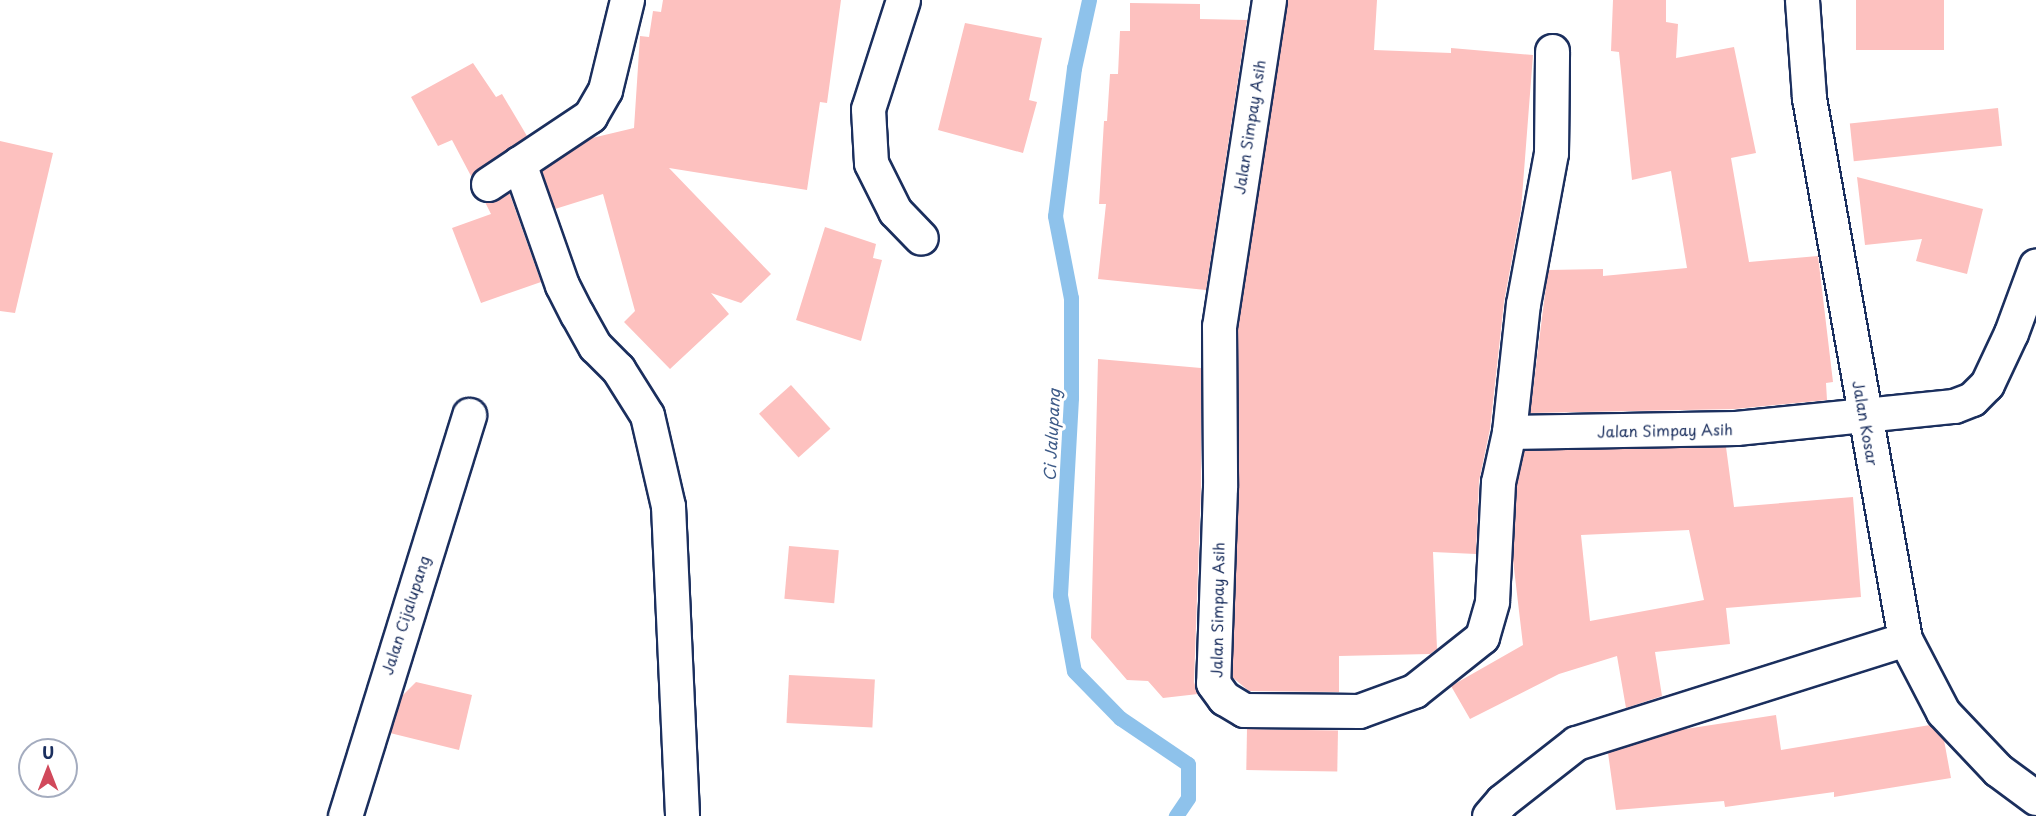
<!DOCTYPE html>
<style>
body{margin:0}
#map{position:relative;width:2036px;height:816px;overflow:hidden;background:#fff;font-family:"Playpen Sans",sans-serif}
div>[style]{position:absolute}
.stream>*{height:15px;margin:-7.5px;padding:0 7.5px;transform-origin:7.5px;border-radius:7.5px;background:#8ec2eb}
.building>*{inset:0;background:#fdc1bf;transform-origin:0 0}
.roads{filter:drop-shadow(2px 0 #1b2f5e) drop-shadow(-2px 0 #1b2f5e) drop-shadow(0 2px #1b2f5e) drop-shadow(0 -2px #1b2f5e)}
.street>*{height:33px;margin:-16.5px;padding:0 16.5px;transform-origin:16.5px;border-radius:16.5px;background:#fff}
.secondary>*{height:33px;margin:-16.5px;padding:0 16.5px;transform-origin:16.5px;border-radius:16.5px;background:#fff}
span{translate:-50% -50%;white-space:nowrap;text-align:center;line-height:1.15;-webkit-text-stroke:6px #fff;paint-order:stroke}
.street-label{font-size:15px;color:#1b2f5e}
.water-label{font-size:16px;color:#3e5b88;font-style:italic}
.north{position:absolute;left:18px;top:738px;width:60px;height:60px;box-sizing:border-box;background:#fff;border:2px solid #a4acbf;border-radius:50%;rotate:0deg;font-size:16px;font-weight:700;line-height:24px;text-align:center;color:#1b2f5e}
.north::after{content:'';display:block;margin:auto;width:21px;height:27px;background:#d1495b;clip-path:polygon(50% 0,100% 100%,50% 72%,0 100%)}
</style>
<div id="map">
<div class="stream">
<div style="left:1089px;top:0;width:70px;rotate:102.4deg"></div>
<div style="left:1074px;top:68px;width:149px;rotate:97.3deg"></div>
<div style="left:1055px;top:216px;width:84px;rotate:79deg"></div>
<div style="left:1071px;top:298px;width:100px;rotate:90deg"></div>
<div style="left:1071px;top:398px;width:197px;rotate:93.2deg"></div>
<div style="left:1060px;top:595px;width:77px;rotate:79.6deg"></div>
<div style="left:1074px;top:671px;width:66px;rotate:45.6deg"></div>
<div style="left:1120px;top:718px;width:82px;rotate:34.1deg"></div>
<div style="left:1188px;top:764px;width:34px;rotate:90deg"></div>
<div style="left:1188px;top:798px;width:22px;rotate:124deg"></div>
</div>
<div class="building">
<div style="clip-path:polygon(663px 0,841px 0,827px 103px,820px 102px,807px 190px,669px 168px,771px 274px,741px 303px,711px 293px,729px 314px,670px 369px,624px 322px,635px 311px,603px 194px,555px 209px,542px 171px,592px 138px,634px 128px,640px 36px,649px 37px,653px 11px,661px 12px)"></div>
<div style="clip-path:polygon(1287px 0,1377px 0,1374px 50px,1451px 53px,1451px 48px,1533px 55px,1521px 210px,1504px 302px,1490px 429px,1479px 481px,1476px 554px,1433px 552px,1437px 649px,1430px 654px,1339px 656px,1339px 692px,1249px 691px,1232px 677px,1239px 488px,1238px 327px)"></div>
<div style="clip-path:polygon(1613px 0,1666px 0,1666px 22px,1678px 24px,1676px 58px,1734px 47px,1756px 153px,1731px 158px,1749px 262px,1818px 256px,1833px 382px,1826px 383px,1827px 400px,1735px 409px,1530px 413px,1548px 270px,1603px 269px,1603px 276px,1687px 268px,1671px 171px,1632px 180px,1619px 52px,1611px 51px)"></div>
<div style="left:1856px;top:0;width:88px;height:50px"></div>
<div style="clip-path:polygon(1130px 3px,1200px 4px,1200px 19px,1247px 20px,1206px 290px,1098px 279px,1106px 204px,1099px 204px,1104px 121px,1107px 121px,1110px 74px,1118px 74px,1120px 31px,1130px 31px)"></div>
<div style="clip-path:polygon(965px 23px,1042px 38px,1029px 100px,1037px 102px,1023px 153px,938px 130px)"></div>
<div style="clip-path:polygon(473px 63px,496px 97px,502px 94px,527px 136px,471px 176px,452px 140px,438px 146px,411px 97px)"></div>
<div style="left:1998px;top:108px;width:38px;height:149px;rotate:84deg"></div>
<div style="clip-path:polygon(0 141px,53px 153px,15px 313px,0 311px)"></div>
<div style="clip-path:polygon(1857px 177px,1983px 209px,1967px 274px,1916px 261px,1922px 239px,1865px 245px)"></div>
<div style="clip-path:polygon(509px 192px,541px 282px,481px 303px,452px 228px,491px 214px,485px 202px)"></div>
<div style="clip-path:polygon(825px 227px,876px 244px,873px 258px,882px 260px,861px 341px,796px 320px)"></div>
<div style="clip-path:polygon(1098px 359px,1201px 368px,1201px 487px,1194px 682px,1198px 694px,1163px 698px,1148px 681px,1127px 680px,1091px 638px)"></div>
<div style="left:791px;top:385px;width:59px;height:43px;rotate:48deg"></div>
<div style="clip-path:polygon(evenodd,1726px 447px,1734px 507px,1853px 497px,1861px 597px,1726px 608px,1730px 644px,1655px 652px,1662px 696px,1626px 708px,1617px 656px,1559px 674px,1470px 719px,1451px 686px,1523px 645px,1513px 560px,1517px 484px,1524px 450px,1726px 447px,1689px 530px,1704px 600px,1590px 621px,1581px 535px,1689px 530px)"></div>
<div style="left:789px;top:546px;width:50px;height:53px;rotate:5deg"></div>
<div style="left:789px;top:675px;width:86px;height:48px;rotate:3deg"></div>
<div style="clip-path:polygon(416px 682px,472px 695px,459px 750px,390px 733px,402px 696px)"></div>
<div style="clip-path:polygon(1776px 715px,1781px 750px,1930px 725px,1944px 740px,1951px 778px,1834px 797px,1834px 792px,1725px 807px,1724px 801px,1616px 810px,1608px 753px,1679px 730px)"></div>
<div style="left:1247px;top:729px;width:91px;height:41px;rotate:1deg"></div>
</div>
<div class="roads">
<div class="street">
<div style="left:903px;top:0;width:114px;rotate:107.8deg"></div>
<div style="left:868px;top:109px;width:54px;rotate:86.8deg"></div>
<div style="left:871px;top:163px;width:54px;rotate:63.4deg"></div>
<div style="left:895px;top:211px;width:37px;rotate:46deg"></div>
<div style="left:1269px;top:0;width:330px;rotate:98.7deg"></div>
<div style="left:1219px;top:326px;width:161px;rotate:89.6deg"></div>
<div style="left:1220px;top:487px;width:196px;rotate:92deg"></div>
<div style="left:1213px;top:683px;width:19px;rotate:54deg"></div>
<div style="left:1224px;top:698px;width:23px;rotate:31deg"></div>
<div style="left:1244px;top:710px;width:115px;rotate:0.5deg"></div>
<div style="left:1359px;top:711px;width:59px;rotate:-20deg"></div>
<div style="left:1414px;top:691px;width:87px;rotate:-38.5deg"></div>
<div style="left:1482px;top:637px;width:37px;rotate:-74deg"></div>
<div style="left:1492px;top:601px;width:119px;rotate:-87.1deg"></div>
<div style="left:1498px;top:482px;width:51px;rotate:-77.6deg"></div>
<div style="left:1509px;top:432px;width:129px;rotate:-83.8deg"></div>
<div style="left:1523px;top:304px;width:154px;rotate:-79.5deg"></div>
<div style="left:1551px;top:153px;width:102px;rotate:-89.4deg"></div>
<div style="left:519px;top:163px;width:129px;rotate:70.6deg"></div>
<div style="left:562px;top:285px;width:33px;rotate:63deg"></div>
<div style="left:577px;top:314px;width:37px;rotate:61deg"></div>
<div style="left:595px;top:346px;width:33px;rotate:45deg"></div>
<div style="left:618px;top:369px;width:54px;rotate:57.8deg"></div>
<div style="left:647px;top:415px;width:93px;rotate:77deg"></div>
<div style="left:668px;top:506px;width:310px;rotate:87.4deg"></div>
<div style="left:488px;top:184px;width:123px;rotate:-33.7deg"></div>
<div style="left:590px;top:116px;width:30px;rotate:-60deg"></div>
<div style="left:605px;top:90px;width:93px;rotate:-76.3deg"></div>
<div style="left:1509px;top:432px;width:227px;rotate:-1deg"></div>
<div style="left:1736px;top:428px;width:219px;rotate:-5.8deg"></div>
<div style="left:1954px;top:406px;width:19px;rotate:-21deg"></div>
<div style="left:1972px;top:399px;width:21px;rotate:-45deg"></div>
<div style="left:1987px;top:384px;width:56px;rotate:-64.8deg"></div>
<div style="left:2011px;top:333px;width:72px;rotate:-69.8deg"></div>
<div style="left:345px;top:816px;width:420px;rotate:-72.8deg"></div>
<div style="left:1489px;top:816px;width:20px;rotate:-49deg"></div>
<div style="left:1502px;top:801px;width:94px;rotate:-38.1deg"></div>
<div style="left:1576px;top:743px;width:345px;rotate:-17.5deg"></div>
</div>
<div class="secondary">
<div style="left:1802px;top:0;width:98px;rotate:85.9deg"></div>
<div style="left:1809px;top:98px;width:549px;rotate:79.94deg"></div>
<div style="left:1905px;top:639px;width:82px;rotate:62.5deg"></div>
<div style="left:1943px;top:712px;width:80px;rotate:46.5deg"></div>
<div style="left:1998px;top:770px;width:47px;rotate:36.4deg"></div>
</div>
</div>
<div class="street-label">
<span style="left:1249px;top:127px;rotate:-81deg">Jalan Simpay Asih</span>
<span style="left:1866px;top:423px;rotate:80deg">Jalan Kosar</span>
<span style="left:1665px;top:430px;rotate:-1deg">Jalan Simpay Asih</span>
<span style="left:1217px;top:610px;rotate:-89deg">Jalan Simpay Asih</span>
<span style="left:405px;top:615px;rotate:-72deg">Jalan Cijalupang</span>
</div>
<div class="water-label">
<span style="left:1051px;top:435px;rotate:-87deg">Ci Jalupang</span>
</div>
<div class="north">U</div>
</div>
